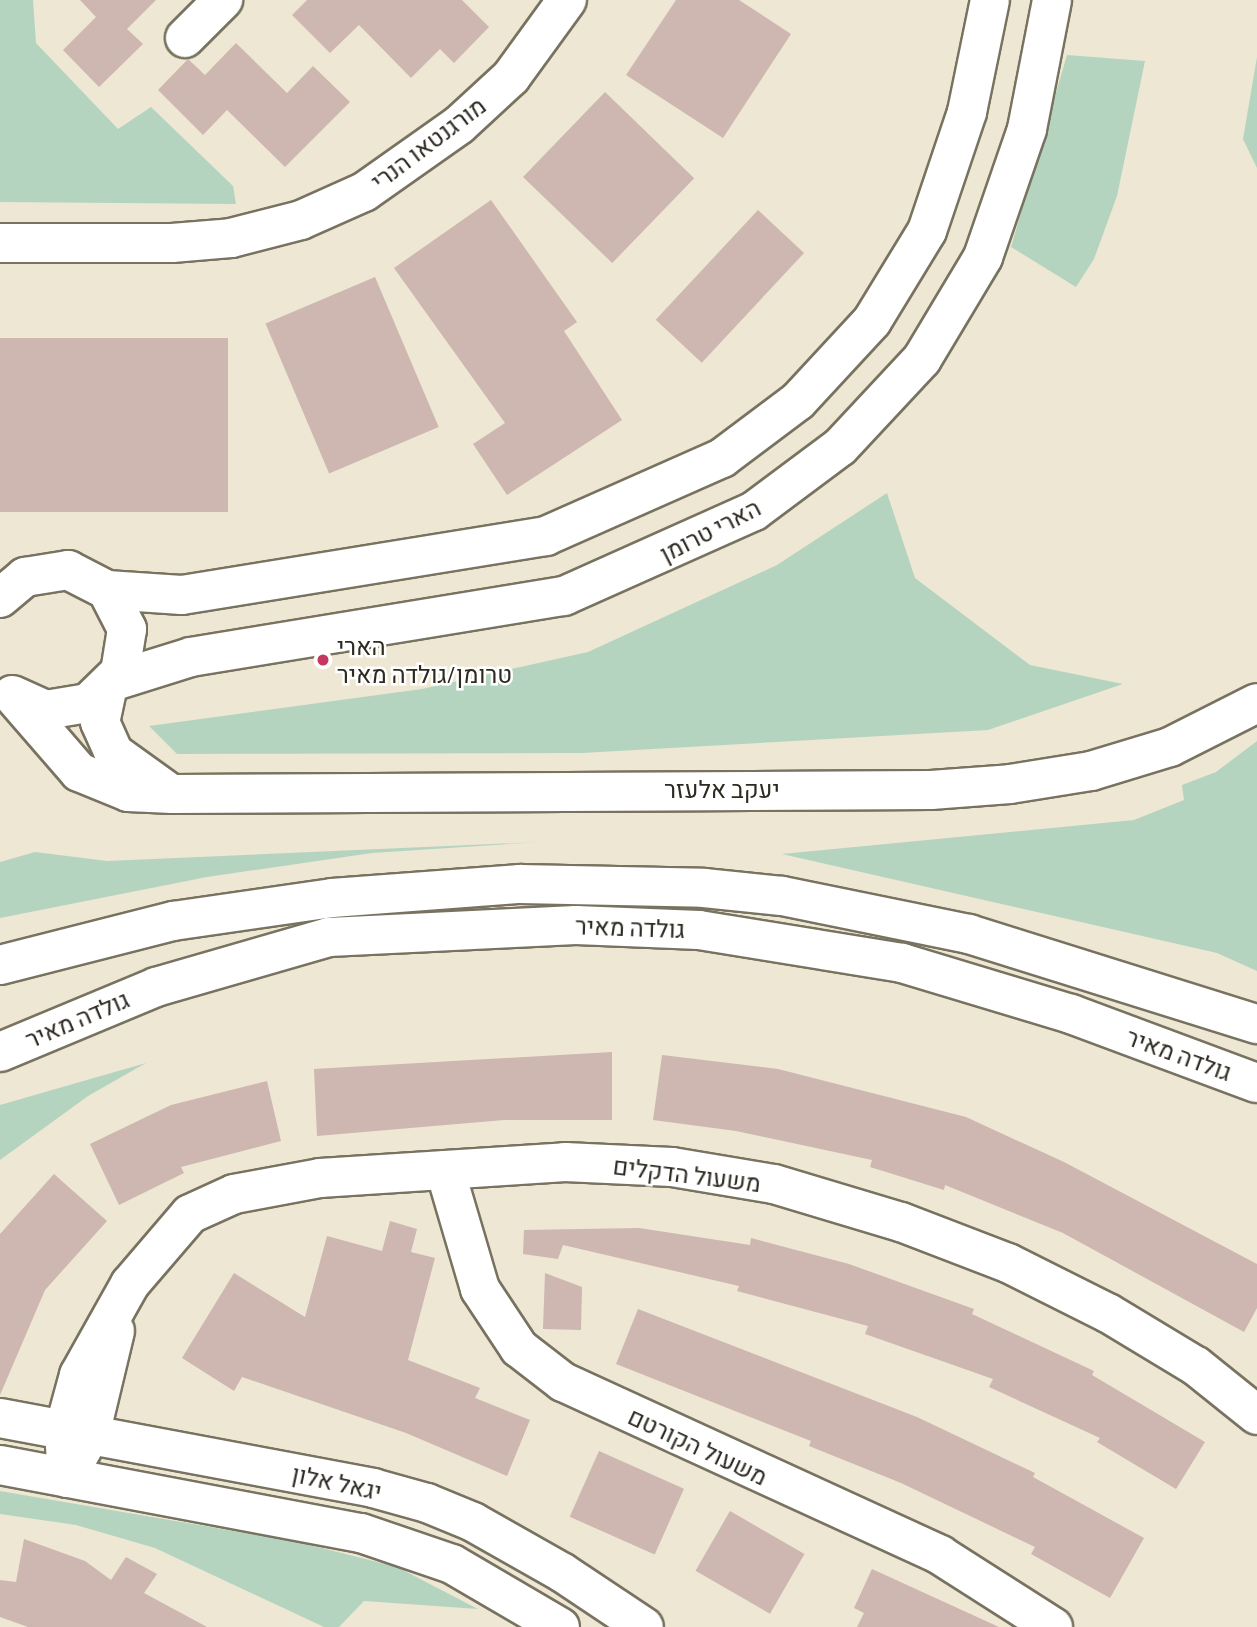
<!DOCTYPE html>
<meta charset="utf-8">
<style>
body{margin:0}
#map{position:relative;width:1257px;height:1627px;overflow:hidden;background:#eee7d3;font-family:Barlow,Heebo,sans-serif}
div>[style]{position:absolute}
.green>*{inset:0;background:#b4d4c0}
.building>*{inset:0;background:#ceb6b1;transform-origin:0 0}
.roads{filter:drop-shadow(2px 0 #787260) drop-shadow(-2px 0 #787260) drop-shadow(0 2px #787260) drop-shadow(0 -2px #787260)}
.minor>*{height:38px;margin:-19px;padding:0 19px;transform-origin:19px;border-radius:19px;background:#fff}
.major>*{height:38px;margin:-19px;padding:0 19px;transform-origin:19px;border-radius:19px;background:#fff}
.dots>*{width:19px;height:19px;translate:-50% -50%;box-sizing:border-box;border:4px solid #fff;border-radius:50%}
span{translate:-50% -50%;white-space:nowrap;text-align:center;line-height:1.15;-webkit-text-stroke:5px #fff;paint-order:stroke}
.street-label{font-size:24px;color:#2d2a22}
.poi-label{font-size:24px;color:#2d2a22}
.left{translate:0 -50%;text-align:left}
</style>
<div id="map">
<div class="green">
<div style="clip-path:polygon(0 0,33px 0,36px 43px,118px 129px,151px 107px,233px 186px,236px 204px,0 202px)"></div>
<div style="clip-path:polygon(1067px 55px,1145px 61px,1117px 196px,1094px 259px,1076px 287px,1011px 247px)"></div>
<div style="clip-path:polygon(1257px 57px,1257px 168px,1243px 139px)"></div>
<div style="clip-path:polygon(887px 493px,915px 578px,1030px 665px,1123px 684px,988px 730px,582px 753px,177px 754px,149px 726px,422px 689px,588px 652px,777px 565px)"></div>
<div style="clip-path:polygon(1257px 741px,1257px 971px,1217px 953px,782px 854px,1134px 820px,1184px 800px,1182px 785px,1216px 772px)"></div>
<div style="clip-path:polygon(540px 842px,372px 853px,207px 877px,0 918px,0 862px,35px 852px,107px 861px)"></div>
<div style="clip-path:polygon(146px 1063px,88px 1096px,0 1160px,0 1105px)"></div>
<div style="clip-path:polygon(0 1491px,298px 1542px,397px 1567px,478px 1609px,364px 1601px,339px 1627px,324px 1627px,155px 1548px,76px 1525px,0 1514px)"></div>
</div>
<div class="building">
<div style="clip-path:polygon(80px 0,156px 0,127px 29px,143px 44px,99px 87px,63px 50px,96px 17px)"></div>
<div style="clip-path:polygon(307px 0,462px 0,489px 27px,454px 63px,440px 49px,411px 78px,359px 25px,330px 53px,292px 15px)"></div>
<div style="clip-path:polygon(676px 0,739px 0,791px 34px,723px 138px,626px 75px)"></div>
<div style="clip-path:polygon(236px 43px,287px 93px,313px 66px,350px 102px,285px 167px,227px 110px,203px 135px,158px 90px,188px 59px,205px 75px)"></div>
<div style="left:605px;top:92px;width:124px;height:118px;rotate:44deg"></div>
<div style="clip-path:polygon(491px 200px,577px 322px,564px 331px,622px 420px,507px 495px,473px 444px,505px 423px,394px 268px)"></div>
<div style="left:758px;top:210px;width:63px;height:150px;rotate:43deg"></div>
<div style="left:375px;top:277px;width:163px;height:119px;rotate:67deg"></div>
<div style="left:0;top:338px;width:228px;height:174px"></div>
<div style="clip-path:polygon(612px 1052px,612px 1120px,504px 1120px,317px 1136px,314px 1069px)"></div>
<div style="clip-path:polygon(662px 1055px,778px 1069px,966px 1117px,1064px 1162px,1257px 1264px,1257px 1308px,1244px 1332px,1063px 1233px,945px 1185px,944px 1190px,870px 1167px,872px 1160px,736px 1131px,653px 1120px)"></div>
<div style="clip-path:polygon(267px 1081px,281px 1141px,181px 1167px,184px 1173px,119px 1205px,90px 1144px,171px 1105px)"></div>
<div style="clip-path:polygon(54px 1174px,107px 1221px,45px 1290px,0 1395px,0 1234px)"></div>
<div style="clip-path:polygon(390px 1221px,417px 1229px,411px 1252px,435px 1258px,408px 1360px,480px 1388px,475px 1398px,530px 1420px,507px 1476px,406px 1433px,242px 1377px,234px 1391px,182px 1358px,234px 1273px,305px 1317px,327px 1236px,382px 1251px)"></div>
<div style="clip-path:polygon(639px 1228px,750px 1245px,751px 1238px,849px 1264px,974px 1309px,972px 1314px,1094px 1371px,1092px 1375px,1205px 1442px,1176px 1489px,1097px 1442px,1100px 1438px,989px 1387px,993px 1379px,865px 1334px,868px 1326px,737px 1291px,739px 1286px,563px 1245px,558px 1259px,523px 1254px,524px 1230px)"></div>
<div style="clip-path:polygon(545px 1273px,582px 1287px,581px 1330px,543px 1329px)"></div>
<div style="clip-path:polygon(638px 1309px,917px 1417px,1035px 1473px,1033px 1477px,1144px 1538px,1110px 1598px,1031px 1554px,1035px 1547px,901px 1483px,809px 1446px,811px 1441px,616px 1364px)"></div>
<div style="left:599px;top:1451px;width:93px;height:72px;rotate:24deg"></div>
<div style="left:730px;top:1511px;width:86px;height:69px;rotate:30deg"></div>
<div style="clip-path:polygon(24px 1539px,85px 1561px,111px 1580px,126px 1557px,157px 1574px,144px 1593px,207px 1627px,28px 1627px,0 1617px,0 1580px,16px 1582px)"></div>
<div style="clip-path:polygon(872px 1569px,999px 1627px,857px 1627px,864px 1613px,854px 1608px)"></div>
</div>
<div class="roads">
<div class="minor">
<div style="left:185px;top:38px;width:54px;rotate:-45deg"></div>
<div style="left:0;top:243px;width:172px"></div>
<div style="left:172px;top:243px;width:59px;rotate:-4.8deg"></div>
<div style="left:231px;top:238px;width:72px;rotate:-14.4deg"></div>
<div style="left:301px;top:220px;width:69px;rotate:-24deg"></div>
<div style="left:364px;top:192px;width:116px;rotate:-35.2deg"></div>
<div style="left:459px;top:125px;width:71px;rotate:-42.7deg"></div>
<div style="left:511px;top:77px;width:95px;rotate:-54deg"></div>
<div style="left:107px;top:590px;width:75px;rotate:3.8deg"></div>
<div style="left:182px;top:595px;width:369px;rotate:-9.2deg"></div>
<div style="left:546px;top:536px;width:193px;rotate:-23.9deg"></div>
<div style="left:722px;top:458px;width:95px;rotate:-36.9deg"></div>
<div style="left:798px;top:401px;width:109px;rotate:-47.2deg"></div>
<div style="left:872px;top:321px;width:105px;rotate:-58.6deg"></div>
<div style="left:927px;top:231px;width:126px;rotate:-71.4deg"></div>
<div style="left:967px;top:112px;width:114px;rotate:-78.4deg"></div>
<div style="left:0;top:598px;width:33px;rotate:-40deg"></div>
<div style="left:25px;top:577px;width:44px;rotate:-9.2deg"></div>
<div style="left:68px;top:570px;width:44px;rotate:27.1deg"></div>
<div style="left:107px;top:590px;width:44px;rotate:62.9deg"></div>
<div style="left:127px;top:629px;width:44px;rotate:99.2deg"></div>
<div style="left:120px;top:672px;width:45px;rotate:135.9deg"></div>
<div style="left:88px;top:703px;width:43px;rotate:170.5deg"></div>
<div style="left:46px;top:710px;width:37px;rotate:-156deg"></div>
<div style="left:114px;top:681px;width:81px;rotate:-17.3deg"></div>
<div style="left:191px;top:657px;width:378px;rotate:-9.3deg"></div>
<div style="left:564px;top:596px;width:208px;rotate:-24.1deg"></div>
<div style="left:754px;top:511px;width:107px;rotate:-36.7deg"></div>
<div style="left:840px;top:447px;width:120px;rotate:-47deg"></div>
<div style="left:922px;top:359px;width:119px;rotate:-59.1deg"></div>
<div style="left:983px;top:257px;width:135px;rotate:-71deg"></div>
<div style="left:1027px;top:129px;width:131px;rotate:-79deg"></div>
<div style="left:107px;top:690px;width:33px;rotate:102deg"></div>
<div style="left:100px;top:722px;width:34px;rotate:66deg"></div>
<div style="left:114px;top:753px;width:65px;rotate:35.6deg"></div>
<div style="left:15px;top:698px;width:98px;rotate:49.1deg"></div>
<div style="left:79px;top:772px;width:53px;rotate:22.2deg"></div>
<div style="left:128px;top:792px;width:44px;rotate:2.6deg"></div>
<div style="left:172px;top:794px;width:759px;rotate:-0.3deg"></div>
<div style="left:931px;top:790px;width:79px;rotate:-4.3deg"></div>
<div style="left:1010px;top:784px;width:82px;rotate:-9.1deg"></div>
<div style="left:1091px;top:771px;width:83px;rotate:-16.9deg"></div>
<div style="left:1170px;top:747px;width:97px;rotate:-26.8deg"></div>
<div style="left:445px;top:1170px;width:124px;rotate:73.6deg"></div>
<div style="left:480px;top:1289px;width:71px;rotate:56.5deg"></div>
<div style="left:519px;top:1348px;width:56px;rotate:37.7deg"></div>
<div style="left:563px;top:1382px;width:415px;rotate:24.6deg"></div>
<div style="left:940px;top:1555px;width:134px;rotate:32.5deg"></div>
<div style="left:0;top:1418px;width:380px;rotate:10.6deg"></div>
<div style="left:373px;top:1488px;width:56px;rotate:15.5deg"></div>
<div style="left:427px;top:1503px;width:50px;rotate:22.4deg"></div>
<div style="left:473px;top:1522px;width:103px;rotate:29.5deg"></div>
<div style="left:563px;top:1573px;width:97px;rotate:33.7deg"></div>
<div style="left:78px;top:1457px;width:25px;rotate:-61deg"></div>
<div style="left:90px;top:1435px;width:107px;rotate:-76.5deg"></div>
<div style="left:0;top:1465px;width:367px;rotate:10.7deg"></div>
<div style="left:361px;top:1533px;width:96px;rotate:18.8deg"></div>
<div style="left:452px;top:1564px;width:125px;rotate:30.3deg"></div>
<div style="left:67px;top:1478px;width:48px;rotate:-93.6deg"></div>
<div style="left:64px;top:1430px;width:57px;rotate:-74.7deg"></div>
<div style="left:79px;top:1375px;width:104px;rotate:-60.7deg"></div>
<div style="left:130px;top:1284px;width:92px;rotate:-49.4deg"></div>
<div style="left:190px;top:1214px;width:48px;rotate:-24.4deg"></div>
<div style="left:234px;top:1194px;width:87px;rotate:-10.5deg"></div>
<div style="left:320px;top:1178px;width:246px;rotate:-3.7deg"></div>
<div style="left:565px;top:1162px;width:107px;rotate:2.7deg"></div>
<div style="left:672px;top:1167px;width:103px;rotate:9.5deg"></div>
<div style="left:774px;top:1184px;width:133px;rotate:16.7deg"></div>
<div style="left:901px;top:1222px;width:115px;rotate:21deg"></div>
<div style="left:1008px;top:1263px;width:112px;rotate:26.6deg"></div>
<div style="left:1108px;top:1313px;width:103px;rotate:31.1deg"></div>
<div style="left:1196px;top:1366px;width:78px;rotate:38.8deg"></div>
</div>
<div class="major">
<div style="left:0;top:965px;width:179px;rotate:-14.3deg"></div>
<div style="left:173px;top:921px;width:161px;rotate:-8.2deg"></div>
<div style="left:332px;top:898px;width:189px;rotate:-4.3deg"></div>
<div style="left:520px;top:884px;width:184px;rotate:1.2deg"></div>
<div style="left:704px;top:888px;width:78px;rotate:5.9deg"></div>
<div style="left:782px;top:896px;width:191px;rotate:11.5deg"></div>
<div style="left:969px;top:934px;width:302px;rotate:17.4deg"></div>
<div style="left:0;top:1052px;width:169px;rotate:-22.6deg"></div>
<div style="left:156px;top:987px;width:180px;rotate:-16.1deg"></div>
<div style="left:329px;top:937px;width:247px;rotate:-2.8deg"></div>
<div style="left:576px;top:925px;width:123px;rotate:2.3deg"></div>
<div style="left:699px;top:930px;width:206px;rotate:9.2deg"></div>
<div style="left:902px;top:963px;width:177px;rotate:16.8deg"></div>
<div style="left:1071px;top:1014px;width:198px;rotate:20.4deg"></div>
</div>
</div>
<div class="dots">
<div style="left:323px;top:660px;background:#c6375f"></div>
</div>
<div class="street-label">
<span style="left:428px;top:143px;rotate:-37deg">מורגנטאו הנרי</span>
<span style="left:710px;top:530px;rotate:-27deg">הארי טרומן</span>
<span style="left:722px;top:789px">יעקב אלעזר</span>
<span style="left:630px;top:927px;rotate:2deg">גולדה מאיר</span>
<span style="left:77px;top:1019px;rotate:-23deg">גולדה מאיר</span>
<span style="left:1179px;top:1054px;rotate:20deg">גולדה מאיר</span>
<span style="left:687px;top:1174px;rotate:7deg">משעול הדקלים</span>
<span style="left:698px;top:1446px;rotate:25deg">משעול הקורטם</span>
<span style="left:337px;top:1482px;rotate:12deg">יגאל אלון</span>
</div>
<div class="poi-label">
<span class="left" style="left:337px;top:660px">הארי<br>טרומן/גולדה מאיר</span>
</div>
</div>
